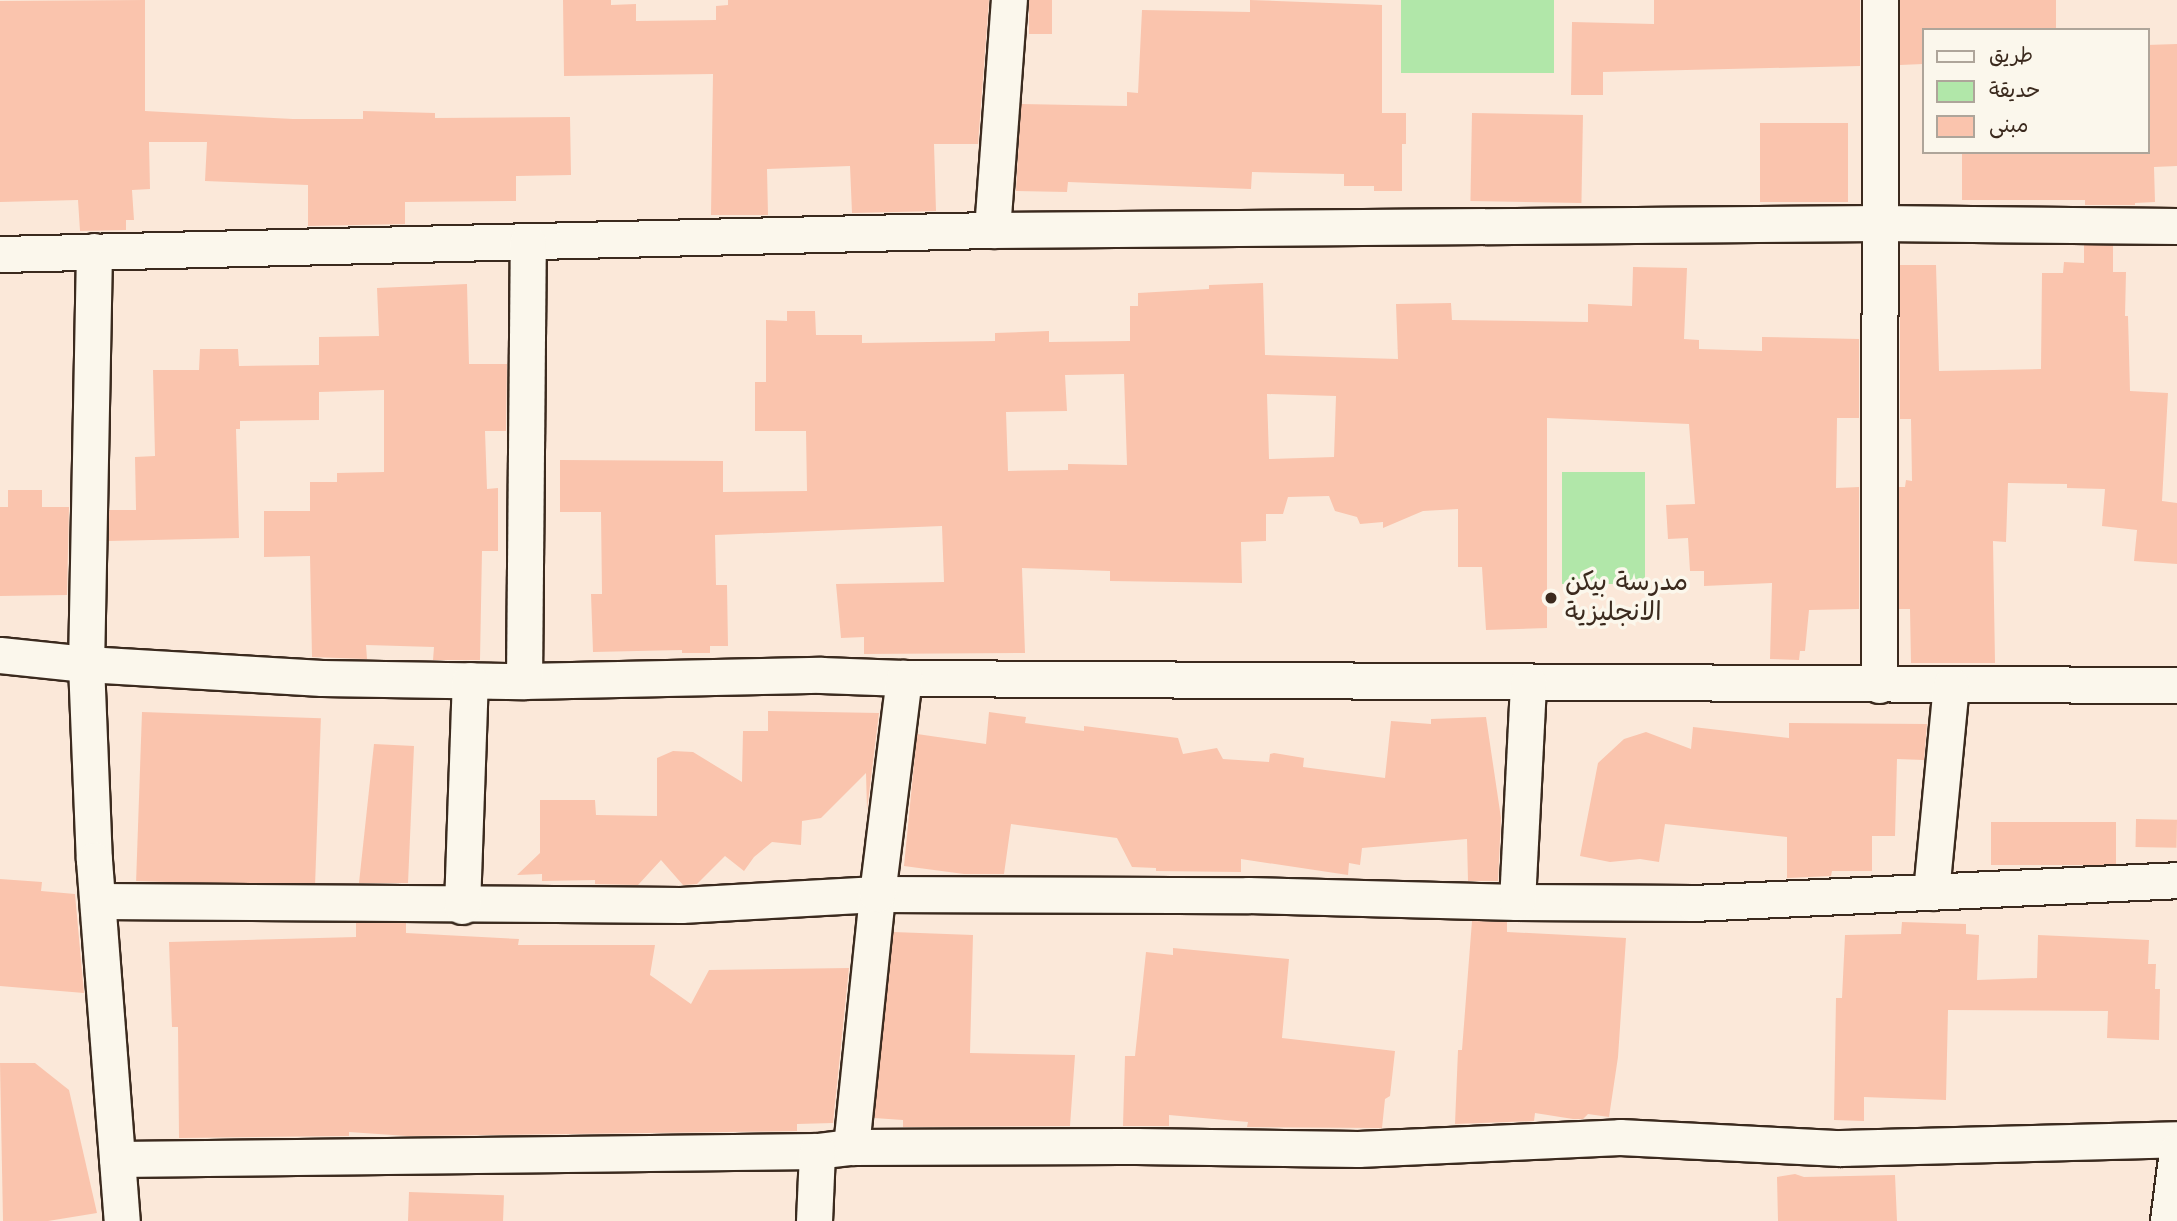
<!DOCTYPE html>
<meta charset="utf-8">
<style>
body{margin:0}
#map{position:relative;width:2177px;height:1221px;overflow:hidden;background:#fbe8d9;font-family:"Comic Neue","Playpen Sans Arabic",sans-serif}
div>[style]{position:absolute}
.green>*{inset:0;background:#b1e7a9;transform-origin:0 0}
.building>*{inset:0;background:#fac4ad;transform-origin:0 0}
.roads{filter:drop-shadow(2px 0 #3b2a1e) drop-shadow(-2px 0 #3b2a1e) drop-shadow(0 2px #3b2a1e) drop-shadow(0 -2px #3b2a1e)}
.minor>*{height:35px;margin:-17.5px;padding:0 17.5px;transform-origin:17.5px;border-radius:17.5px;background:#fbf7ec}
.dots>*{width:19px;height:19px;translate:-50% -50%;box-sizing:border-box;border:4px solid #fbf7ec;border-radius:50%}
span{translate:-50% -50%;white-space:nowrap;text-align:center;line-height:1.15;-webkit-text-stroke:7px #fbf7ec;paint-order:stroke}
.poi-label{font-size:26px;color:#3b2a1e}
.left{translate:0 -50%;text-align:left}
.legend{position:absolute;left:1922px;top:28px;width:228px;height:126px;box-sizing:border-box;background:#fbf7ec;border:2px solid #aea59a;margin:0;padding:9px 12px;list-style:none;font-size:21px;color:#3b2a1e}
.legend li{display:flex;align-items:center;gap:14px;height:35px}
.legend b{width:35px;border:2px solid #aea59a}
</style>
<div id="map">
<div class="green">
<div style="left:1401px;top:0;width:153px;height:73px"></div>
<div style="left:1562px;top:472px;width:83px;height:112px"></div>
</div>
<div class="building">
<div style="clip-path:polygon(145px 0,145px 111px,293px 119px,363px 119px,363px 111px,435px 113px,435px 118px,570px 117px,571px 175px,516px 176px,516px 201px,405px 202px,405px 224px,308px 226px,308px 185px,205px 181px,207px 142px,149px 142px,150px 189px,132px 190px,134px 220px,126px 220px,126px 230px,80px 231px,78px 200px,0 202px,0 1px)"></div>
<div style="clip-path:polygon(563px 0,611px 0,611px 5px,636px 4px,636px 21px,716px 20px,716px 6px,728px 5px,728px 0,989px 0,978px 144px,934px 144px,936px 211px,852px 213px,850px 166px,767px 169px,768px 215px,711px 215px,713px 74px,564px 76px)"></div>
<div style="left:1029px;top:0;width:23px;height:34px"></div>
<div style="clip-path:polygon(1250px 0,1382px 5px,1382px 113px,1406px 113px,1406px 144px,1402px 144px,1402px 191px,1374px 191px,1374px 186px,1344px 186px,1344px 174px,1252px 172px,1251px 189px,1068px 182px,1067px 192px,1016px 191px,1021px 104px,1127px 106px,1127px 92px,1138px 93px,1142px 10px,1250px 12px)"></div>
<div style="clip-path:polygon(1654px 0,1860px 0,1860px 66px,1603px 72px,1603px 95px,1571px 95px,1572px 22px,1654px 24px)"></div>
<div style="clip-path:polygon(1900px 0,2056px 0,2056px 30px,1923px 30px,1923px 64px,1900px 65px)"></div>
<div style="clip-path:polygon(2177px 44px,2177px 166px,2154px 167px,2155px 202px,2135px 203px,2135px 205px,2085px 205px,2085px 200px,1962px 200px,1962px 152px,2147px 152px,2147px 45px)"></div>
<div style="left:1472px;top:113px;width:111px;height:88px;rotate:1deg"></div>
<div style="left:1760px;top:123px;width:88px;height:79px"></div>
<div style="clip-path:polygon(2084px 245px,2113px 245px,2113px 272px,2126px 272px,2125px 316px,2128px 316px,2130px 391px,2168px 393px,2162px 501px,2177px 503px,2177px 564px,2134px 561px,2137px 530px,2102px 526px,2105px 489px,2067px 488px,2067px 484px,2008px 483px,2006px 542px,1993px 541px,1995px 663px,1911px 663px,1910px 609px,1899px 609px,1899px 487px,1905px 487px,1906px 480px,1912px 481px,1911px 419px,1900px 419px,1900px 265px,1936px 265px,1939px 371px,2041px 369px,2042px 273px,2063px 273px,2064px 262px,2084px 263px)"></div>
<div style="clip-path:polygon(evenodd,1633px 267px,1687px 268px,1684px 339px,1699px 340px,1699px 349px,1762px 351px,1762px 337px,1859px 339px,1859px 418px,1837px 418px,1836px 488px,1859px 487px,1859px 609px,1809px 610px,1805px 651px,1800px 651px,1799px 660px,1770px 659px,1772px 583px,1704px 586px,1704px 571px,1690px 571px,1688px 538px,1668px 539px,1666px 505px,1695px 504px,1689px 424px,1547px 418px,1547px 628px,1486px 630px,1482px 567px,1458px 567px,1458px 509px,1423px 511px,1383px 528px,1383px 522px,1360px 524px,1357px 517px,1335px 511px,1329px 496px,1288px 497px,1283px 514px,1266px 514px,1266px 541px,1241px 542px,1242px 583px,1110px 581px,1110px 571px,1022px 568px,1025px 653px,864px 654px,864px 637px,841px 638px,836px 584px,944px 582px,942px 526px,715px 535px,716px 585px,727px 585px,728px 646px,710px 646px,710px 653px,682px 653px,682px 650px,593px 652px,591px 594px,602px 594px,601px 512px,560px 512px,560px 460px,723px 461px,723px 492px,807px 491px,806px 431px,755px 431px,755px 382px,766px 382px,766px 320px,787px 321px,787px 311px,815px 311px,816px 335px,862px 335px,862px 343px,995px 341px,995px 333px,1049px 331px,1049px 342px,1130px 341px,1130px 306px,1138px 306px,1138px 293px,1209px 289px,1209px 285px,1263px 283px,1265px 355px,1398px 359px,1396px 304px,1451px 303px,1452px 320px,1588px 322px,1588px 304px,1632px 306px,1633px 267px,1124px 374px,1127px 465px,1068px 464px,1068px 470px,1008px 471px,1006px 412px,1067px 411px,1065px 375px,1124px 374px,1633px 267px,1267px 394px,1336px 396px,1334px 457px,1269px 459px,1267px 394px)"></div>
<div style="clip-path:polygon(467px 284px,469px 364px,507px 364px,506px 431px,485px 431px,487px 489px,498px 488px,498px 551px,482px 551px,480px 660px,433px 660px,434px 647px,366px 645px,367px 659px,312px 657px,310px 556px,264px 557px,264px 511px,310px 511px,310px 482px,337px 482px,337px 473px,384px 472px,384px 390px,319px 392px,319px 337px,379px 336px,377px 288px)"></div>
<div style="clip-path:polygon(200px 349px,238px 349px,239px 366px,319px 365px,319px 420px,240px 421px,240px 429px,236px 429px,239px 538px,109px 541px,109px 510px,136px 510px,135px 457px,155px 456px,153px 370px,199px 370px)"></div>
<div style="clip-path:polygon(8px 490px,42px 490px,42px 507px,69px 507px,67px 595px,0 596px,0 507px,8px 507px)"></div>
<div style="clip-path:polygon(768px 711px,879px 713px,867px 810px,866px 773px,821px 818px,802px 821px,801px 845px,772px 842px,754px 857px,744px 871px,725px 856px,697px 884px,683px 885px,661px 860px,638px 885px,595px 884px,595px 880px,542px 881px,542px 874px,517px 875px,540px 853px,540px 800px,595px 800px,596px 815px,657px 816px,657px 758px,673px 751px,693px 752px,742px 782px,743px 731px,768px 731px)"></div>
<div style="left:142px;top:712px;width:179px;height:169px;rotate:2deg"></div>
<div style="clip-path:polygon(989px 712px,1026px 717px,1025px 723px,1084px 731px,1084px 726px,1178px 738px,1183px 754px,1217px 748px,1223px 759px,1269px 762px,1270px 754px,1274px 753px,1304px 758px,1303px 767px,1385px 778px,1391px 721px,1431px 724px,1431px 719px,1486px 717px,1501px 818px,1498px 881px,1468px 881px,1467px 839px,1362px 848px,1360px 865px,1349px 863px,1348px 875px,1241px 859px,1241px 872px,1156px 871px,1156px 868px,1132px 867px,1117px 838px,1011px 824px,1004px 874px,964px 874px,904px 866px,917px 734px,986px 744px)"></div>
<div style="clip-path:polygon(1789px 723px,1927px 724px,1924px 760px,1897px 759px,1895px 836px,1872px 836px,1872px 871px,1832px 871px,1831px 876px,1787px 878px,1787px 837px,1665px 824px,1659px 862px,1640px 859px,1610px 862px,1580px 856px,1598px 763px,1624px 739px,1646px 732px,1691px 749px,1693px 727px,1789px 738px)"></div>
<div style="clip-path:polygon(374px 744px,414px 746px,408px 883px,359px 883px)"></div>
<div style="left:2136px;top:819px;width:41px;height:28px;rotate:1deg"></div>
<div style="left:1991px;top:822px;width:125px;height:43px"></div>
<div style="clip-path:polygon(0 879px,42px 882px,41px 891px,75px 894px,84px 993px,0 986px)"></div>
<div style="clip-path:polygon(1472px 921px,1507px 922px,1507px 932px,1626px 938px,1618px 1057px,1609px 1117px,1588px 1114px,1583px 1119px,1573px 1119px,1535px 1113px,1534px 1121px,1455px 1124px,1458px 1050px,1462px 1050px)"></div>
<div style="clip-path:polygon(1902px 922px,1966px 924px,1966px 934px,1979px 935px,1977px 980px,2037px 978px,2038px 935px,2149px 940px,2148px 964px,2156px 964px,2155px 989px,2160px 989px,2159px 1040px,2107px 1038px,2108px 1011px,1948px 1010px,1946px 1100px,1864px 1097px,1864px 1121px,1834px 1120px,1836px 998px,1842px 998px,1845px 935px,1901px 934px)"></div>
<div style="clip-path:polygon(356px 923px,406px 923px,406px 933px,519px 939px,518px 945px,655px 945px,650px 975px,691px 1004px,709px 970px,849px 968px,833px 1123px,797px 1124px,797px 1131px,407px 1136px,349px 1132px,349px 1136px,179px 1138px,178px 1027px,172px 1027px,169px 942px,356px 937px)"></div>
<div style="clip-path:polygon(893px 932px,973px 935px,970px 1053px,1075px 1055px,1070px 1126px,903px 1127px,903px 1120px,874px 1118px)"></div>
<div style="clip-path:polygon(1173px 948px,1289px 959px,1282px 1038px,1395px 1051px,1390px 1096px,1385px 1099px,1382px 1128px,1247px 1127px,1248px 1122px,1169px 1115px,1169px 1126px,1123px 1126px,1125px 1056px,1135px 1056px,1146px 952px,1173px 955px)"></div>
<div style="clip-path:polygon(0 1063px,35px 1063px,69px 1090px,97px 1213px,48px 1221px,3px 1221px)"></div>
<div style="clip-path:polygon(1795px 1174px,1804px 1177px,1895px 1175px,1897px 1221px,1778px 1221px,1777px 1177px)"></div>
<div style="left:409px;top:1192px;width:95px;height:29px;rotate:2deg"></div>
</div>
<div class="roads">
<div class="minor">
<div style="left:992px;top:230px;width:231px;rotate:-85.8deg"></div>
<div style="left:94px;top:251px;width:413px;rotate:91.1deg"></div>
<div style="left:86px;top:664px;width:196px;rotate:87.7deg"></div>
<div style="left:94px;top:860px;width:362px;rotate:85.6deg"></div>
<div style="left:0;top:254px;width:992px;rotate:-1.39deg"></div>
<div style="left:992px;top:230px;width:887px;rotate:-0.45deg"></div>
<div style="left:1879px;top:223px;width:298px;rotate:0.6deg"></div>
<div style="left:0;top:655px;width:86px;rotate:6deg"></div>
<div style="left:86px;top:664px;width:236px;rotate:3.4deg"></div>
<div style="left:322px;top:678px;width:202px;rotate:0.9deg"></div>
<div style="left:524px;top:681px;width:297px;rotate:-1.2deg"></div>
<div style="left:821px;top:675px;width:83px;rotate:2.1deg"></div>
<div style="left:904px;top:678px;width:1273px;rotate:0.32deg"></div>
<div style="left:524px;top:681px;width:439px;rotate:-89.5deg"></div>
<div style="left:1879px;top:685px;width:685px;rotate:-89.92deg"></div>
<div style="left:1931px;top:892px;width:208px;rotate:-84.5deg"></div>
<div style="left:99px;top:901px;width:582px;rotate:0.39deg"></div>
<div style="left:681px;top:905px;width:196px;rotate:-3.2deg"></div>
<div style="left:877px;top:894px;width:371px;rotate:0.2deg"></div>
<div style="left:1248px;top:895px;width:269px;rotate:1.5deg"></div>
<div style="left:1517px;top:902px;width:176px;rotate:0.3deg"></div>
<div style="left:1693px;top:903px;width:485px;rotate:-2.7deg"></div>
<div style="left:1517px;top:902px;width:220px;rotate:-87.1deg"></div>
<div style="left:462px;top:906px;width:226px;rotate:-88deg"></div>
<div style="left:851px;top:1147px;width:254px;rotate:-84.1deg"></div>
<div style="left:877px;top:894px;width:218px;rotate:-82.9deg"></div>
<div style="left:117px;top:1159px;width:700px;rotate:-0.65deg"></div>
<div style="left:817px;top:1151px;width:34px;rotate:-7deg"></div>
<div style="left:851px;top:1147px;width:285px;rotate:-0.2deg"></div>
<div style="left:1136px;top:1146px;width:222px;rotate:0.8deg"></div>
<div style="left:1358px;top:1149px;width:262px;rotate:-2.6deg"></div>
<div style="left:1620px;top:1137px;width:220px;rotate:2.9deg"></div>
<div style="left:1840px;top:1148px;width:337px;rotate:-1.5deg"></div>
<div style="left:814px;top:1221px;width:70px;rotate:-87.5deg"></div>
<div style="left:2168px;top:1221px;width:71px;rotate:-82.7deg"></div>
</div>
</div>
<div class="dots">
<div style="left:1551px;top:598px;background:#3b2a1e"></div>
</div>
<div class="poi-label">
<span class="left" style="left:1565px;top:598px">مدرسة بيكن<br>الانجليزية</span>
</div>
<ul class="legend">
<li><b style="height:9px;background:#fbf7ec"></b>طريق</li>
<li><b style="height:19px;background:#b1e7a9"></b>حديقة</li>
<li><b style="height:19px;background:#fac4ad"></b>مبنى</li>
</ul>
</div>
